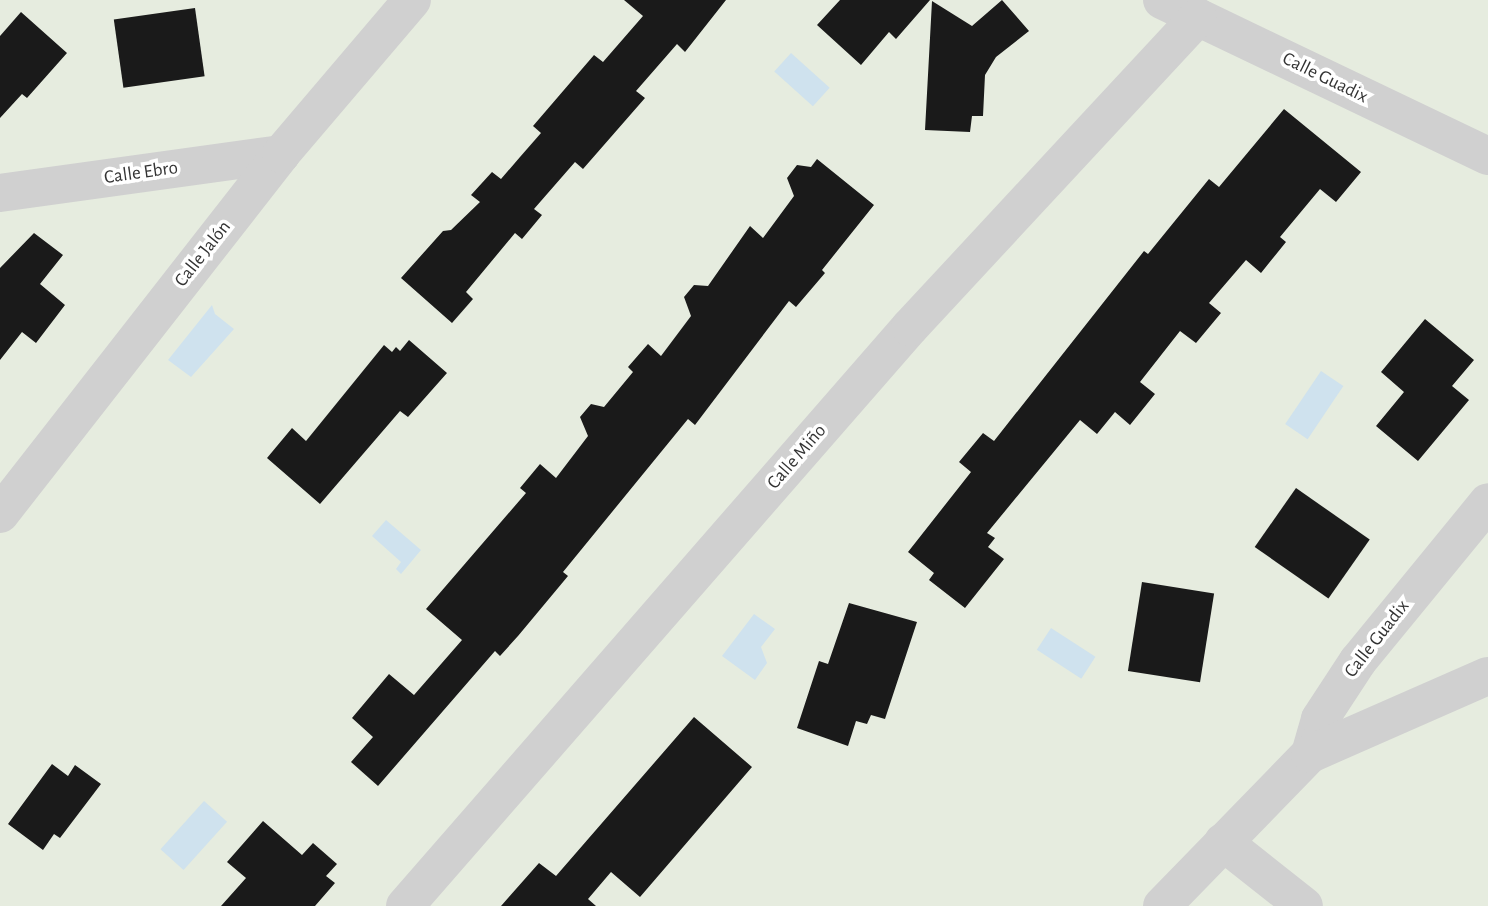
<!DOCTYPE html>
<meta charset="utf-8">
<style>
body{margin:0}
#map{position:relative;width:1488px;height:906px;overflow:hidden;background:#fff;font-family:"Alegreya Sans",sans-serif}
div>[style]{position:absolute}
.green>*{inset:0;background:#e6ecdf;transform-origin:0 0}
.water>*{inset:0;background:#cfe2ee;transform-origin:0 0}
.building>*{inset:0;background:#1a1a1a;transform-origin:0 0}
.minor>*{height:38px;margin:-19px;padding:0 19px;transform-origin:19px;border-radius:19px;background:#d0d0d0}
span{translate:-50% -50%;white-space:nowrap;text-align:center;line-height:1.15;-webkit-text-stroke:7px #fff;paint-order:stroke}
.street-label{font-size:19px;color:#333}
</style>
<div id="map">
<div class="green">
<div style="left:0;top:0;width:1488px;height:906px"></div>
</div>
<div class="water">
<div style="left:791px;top:53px;width:52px;height:25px;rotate:42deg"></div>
<div style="clip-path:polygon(212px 305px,215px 314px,234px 329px,191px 377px,168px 360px)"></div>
<div style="left:1321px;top:371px;width:27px;height:64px;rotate:34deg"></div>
<div style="clip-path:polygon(386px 520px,421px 550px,401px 574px,396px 569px,401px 562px,372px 536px)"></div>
<div style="clip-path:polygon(754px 614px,775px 629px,761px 647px,767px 663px,755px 680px,722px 656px)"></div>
<div style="left:1051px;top:628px;width:53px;height:26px;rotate:33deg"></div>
<div style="left:204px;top:801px;width:31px;height:65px;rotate:42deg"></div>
</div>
<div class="building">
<div style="clip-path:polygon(624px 0,726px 0,685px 52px,677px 44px,636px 91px,645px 98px,583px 169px,575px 162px,534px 209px,542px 215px,522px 239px,515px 233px,466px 292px,473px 299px,452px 323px,401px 278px,443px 231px,451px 230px,480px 202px,471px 195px,492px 172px,501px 179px,520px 157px,541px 133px,533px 126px,594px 55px,603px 62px,643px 16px)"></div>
<div style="clip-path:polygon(840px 0,930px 0,896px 39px,889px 32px,861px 65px,817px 25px)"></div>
<div style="clip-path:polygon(1002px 0,1029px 31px,996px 57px,985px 75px,983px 116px,972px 116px,970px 132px,925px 130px,932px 1px,972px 26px)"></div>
<div style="left:195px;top:8px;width:69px;height:82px;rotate:82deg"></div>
<div style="clip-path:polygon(21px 12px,67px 53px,27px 98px,22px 94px,0 118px,0 36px)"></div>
<div style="clip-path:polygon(1284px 109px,1361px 172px,1336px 202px,1320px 189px,1280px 237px,1286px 242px,1261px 273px,1246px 260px,1209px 303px,1221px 313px,1196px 343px,1180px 331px,1140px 382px,1155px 394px,1130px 425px,1115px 412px,1097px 434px,1080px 420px,987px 533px,995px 538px,988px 547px,1004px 559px,965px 608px,929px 580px,934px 573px,908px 552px,971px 472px,959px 462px,983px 433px,994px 441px,1144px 251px,1148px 254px,1209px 179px,1219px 187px)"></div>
<div style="clip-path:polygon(817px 159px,874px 205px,822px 270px,825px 273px,796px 307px,789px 301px,695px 425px,688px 419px,563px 572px,568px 576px,518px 636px,500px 656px,495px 651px,378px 786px,351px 762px,373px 737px,352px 718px,389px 674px,414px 695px,462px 640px,426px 609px,526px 493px,520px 488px,540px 464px,556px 478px,588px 436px,580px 417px,591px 404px,604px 407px,633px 372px,628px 367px,648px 344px,661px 356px,691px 316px,684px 297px,694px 285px,708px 286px,750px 226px,763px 238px,794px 196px,787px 178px,797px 165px,811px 167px)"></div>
<div style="clip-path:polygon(34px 233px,63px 255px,40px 284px,65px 305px,36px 343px,22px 332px,0 360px,0 268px)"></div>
<div style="clip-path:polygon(1425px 319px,1474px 360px,1452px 386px,1469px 400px,1418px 461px,1376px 426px,1404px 392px,1381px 372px)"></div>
<div style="clip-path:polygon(409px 340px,447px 373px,408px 417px,400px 411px,320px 504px,267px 458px,292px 428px,306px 441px,384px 345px,392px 352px,396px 347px,400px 351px)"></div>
<div style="left:1296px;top:488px;width:90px;height:72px;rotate:35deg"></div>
<div style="left:1142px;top:582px;width:73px;height:90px;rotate:9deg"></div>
<div style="clip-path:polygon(849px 603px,917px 622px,885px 719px,871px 715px,867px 724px,856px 721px,848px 746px,797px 728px,819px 661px,828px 664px)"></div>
<div style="clip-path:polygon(694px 717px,752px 767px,640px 897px,611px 872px,588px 899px,596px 906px,501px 906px,539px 863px,556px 876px)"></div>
<div style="clip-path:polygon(52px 764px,68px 776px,75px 765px,101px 784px,60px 838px,54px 834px,43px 850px,8px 824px)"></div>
<div style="clip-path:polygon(263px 821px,302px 855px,313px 843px,337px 864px,326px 876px,335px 883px,315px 906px,221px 906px,246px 878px,227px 862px)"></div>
</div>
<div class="minor">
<div style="left:1162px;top:0;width:361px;rotate:25.6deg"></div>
<div style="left:0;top:193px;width:284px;rotate:-7.9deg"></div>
<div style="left:0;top:514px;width:457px;rotate:-52deg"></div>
<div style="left:281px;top:154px;width:202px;rotate:-49.6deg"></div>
<div style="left:1310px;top:754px;width:36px;rotate:-74deg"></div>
<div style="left:1320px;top:719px;width:69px;rotate:-56.8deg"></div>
<div style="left:1358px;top:661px;width:205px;rotate:-50.7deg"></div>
<div style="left:1223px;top:842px;width:103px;rotate:38.3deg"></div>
<div style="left:405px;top:906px;width:768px;rotate:-48.91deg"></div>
<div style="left:910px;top:327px;width:423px;rotate:-47.1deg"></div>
<div style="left:1162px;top:906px;width:212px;rotate:-45.8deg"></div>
<div style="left:1310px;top:754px;width:194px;rotate:-23.7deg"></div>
</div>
<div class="street-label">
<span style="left:1325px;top:78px;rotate:26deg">Calle Guadix</span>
<span style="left:141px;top:173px;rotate:-8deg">Calle Ebro</span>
<span style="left:203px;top:254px;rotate:-52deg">Calle Jalón</span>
<span style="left:797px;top:457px;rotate:-49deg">Calle Miño</span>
<span style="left:1377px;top:639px;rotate:-52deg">Calle Guadix</span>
</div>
</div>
